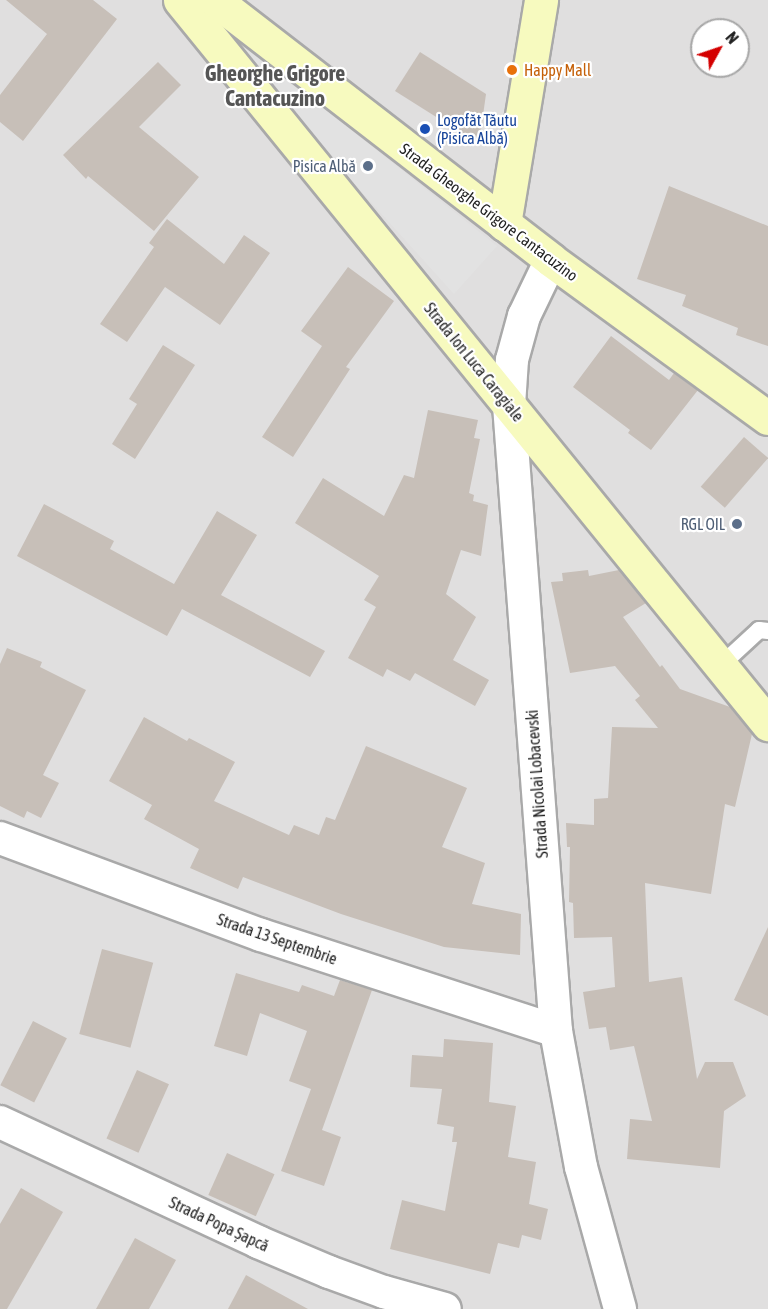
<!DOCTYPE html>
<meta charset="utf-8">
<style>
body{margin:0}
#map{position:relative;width:768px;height:1309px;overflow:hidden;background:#f2efe9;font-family:"Asap Condensed",sans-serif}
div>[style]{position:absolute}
.residential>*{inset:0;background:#e0dfdf}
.parking>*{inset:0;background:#e2e2e2}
.building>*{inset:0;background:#c7bfb8;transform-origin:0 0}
.roads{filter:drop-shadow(2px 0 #a9a9a9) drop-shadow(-2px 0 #a9a9a9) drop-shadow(0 2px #a9a9a9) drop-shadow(0 -2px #a9a9a9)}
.lane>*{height:16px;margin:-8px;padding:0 8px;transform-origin:8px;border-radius:8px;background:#fff}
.street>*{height:32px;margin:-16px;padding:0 16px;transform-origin:16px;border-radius:16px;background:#fff}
.secondary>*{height:33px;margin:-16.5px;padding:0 16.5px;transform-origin:16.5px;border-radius:16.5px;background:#f7fabf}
.dots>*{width:16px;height:16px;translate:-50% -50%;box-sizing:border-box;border:3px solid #fff;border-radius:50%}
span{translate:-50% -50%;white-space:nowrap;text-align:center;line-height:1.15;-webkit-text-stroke:4.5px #fff;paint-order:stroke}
.food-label{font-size:16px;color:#c56008}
.left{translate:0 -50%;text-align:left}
.transit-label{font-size:16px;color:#164399}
.service-label{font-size:16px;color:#4e5e75}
.right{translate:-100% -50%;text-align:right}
.street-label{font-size:16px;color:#222}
.district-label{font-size:22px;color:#555;font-weight:700}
.north{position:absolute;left:690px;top:18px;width:60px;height:60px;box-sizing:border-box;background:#fff;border:2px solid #a7a7a7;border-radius:50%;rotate:50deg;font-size:16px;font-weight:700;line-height:24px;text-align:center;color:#222}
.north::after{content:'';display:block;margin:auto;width:21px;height:27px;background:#d40000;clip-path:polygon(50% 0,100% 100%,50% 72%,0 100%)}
</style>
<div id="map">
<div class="residential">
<div style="clip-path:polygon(evenodd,0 0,768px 0,768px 1309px,0 1309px,0 0,702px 30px,738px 30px,738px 66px,702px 66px,702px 30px)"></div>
</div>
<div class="parking">
<div style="clip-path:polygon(212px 19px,497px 246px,454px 294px,265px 85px)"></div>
</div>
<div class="building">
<div style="clip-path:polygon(6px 0,93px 0,117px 19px,23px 141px,0 122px,0 95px,47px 34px)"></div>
<div style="clip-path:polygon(420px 52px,486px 94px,479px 144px,395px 91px)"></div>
<div style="clip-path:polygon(158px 62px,181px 85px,139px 127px,199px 177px,154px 231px,88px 176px,86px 179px,63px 155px)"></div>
<div style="clip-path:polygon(669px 186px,768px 226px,768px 346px,736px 335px,738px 328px,682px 306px,686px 295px,637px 279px)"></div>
<div style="clip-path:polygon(167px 219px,224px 264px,244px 235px,270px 253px,220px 325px,165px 287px,127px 342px,100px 324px,154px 247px,149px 243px)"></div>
<div style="clip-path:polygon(348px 267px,394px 301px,346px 367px,350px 369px,293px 457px,262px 437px,322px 346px,301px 331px)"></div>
<div style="clip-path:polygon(611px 336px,669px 380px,674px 373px,698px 390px,651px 450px,628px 433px,630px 430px,573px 387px)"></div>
<div style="clip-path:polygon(163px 345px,195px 365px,135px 459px,112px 444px,137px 404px,129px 399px)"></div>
<div style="clip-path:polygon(428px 410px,478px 420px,474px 438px,480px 439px,469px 493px,474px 495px,473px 501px,488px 505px,481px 556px,461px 550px,446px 594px,476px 617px,453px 660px,489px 680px,475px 706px,415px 673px,410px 681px,387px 669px,383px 677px,348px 658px,376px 607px,364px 600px,379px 576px,295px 523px,323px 478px,384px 516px,404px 475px,414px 478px)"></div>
<div style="left:744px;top:437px;width:32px;height:66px;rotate:41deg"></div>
<div style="clip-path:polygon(44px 504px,114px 541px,110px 549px,174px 584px,217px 511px,257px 535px,221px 595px,325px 651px,310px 677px,182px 609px,167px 636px,17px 556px)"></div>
<div style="clip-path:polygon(588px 570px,589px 576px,619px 570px,646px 603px,623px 617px,660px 667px,662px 665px,680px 689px,730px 707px,752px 734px,735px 807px,725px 804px,711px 894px,645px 883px,649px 982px,682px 977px,697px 1079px,705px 1062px,733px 1062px,746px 1096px,724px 1111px,720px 1168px,627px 1159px,630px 1119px,652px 1121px,634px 1046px,610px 1050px,606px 1027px,589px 1029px,583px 992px,615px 987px,612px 937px,574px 938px,573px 903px,569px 902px,570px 847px,567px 847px,566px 823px,594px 825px,594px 799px,608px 798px,612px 727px,658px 728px,635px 700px,640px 696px,615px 666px,570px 673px,551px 582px,563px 581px,562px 573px)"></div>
<div style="clip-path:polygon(7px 648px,42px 662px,40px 667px,86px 690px,43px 775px,59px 783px,41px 818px,27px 811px,24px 818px,0 806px,0 664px)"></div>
<div style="clip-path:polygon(144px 717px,187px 741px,189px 738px,235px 762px,214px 801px,289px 835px,294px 825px,319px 835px,326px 817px,335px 820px,366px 746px,467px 788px,442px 847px,485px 863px,472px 904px,521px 914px,520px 955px,444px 947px,341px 914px,243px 877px,238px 889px,190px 868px,199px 849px,144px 819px,152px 805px,109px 781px)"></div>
<div style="clip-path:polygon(768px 927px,768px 1016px,734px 1000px)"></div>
<div style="left:102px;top:949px;width:53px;height:88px;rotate:15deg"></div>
<div style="clip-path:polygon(236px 973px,299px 992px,302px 985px,334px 996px,340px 980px,372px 990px,322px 1130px,341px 1137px,324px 1186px,281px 1171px,311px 1089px,289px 1081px,307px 1031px,260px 1013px,247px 1056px,214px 1046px)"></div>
<div style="left:33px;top:1021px;width:38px;height:72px;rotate:27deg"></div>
<div style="clip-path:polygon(444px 1039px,493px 1043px,489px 1102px,516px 1106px,508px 1157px,536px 1162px,529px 1204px,548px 1209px,541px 1240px,522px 1235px,519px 1248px,498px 1243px,490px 1274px,390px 1249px,402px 1200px,445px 1211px,457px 1142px,452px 1142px,454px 1127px,437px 1124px,442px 1089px,410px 1087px,412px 1055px,443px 1057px)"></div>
<div style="left:137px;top:1070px;width:35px;height:75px;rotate:24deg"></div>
<div style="left:227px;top:1153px;width:52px;height:46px;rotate:24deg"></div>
<div style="clip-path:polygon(21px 1188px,63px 1212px,7px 1309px,0 1309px,0 1224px)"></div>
<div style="clip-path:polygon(135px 1238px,176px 1260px,149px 1309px,96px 1309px)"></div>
<div style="clip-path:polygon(246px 1275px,308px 1309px,228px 1309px)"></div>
</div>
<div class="roads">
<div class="lane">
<div style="left:720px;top:666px;width:53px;rotate:-42.7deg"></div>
<div style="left:759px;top:630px;width:9px;rotate:6deg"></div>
</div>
<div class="street">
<div style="left:551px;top:260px;width:62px;rotate:115.7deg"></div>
<div style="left:524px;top:316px;width:46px;rotate:105.3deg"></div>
<div style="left:512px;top:360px;width:45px;rotate:93.8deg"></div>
<div style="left:509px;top:405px;width:628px;rotate:85.71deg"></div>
<div style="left:556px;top:1031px;width:138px;rotate:79.6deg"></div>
<div style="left:581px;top:1167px;width:147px;rotate:74.6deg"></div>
<div style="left:0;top:838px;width:278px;rotate:20.4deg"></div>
<div style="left:261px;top:935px;width:310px;rotate:18deg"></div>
<div style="left:0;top:1122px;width:285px;rotate:24.9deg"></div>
<div style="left:258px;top:1242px;width:77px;rotate:22.9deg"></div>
<div style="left:329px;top:1272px;width:59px;rotate:20deg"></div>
<div style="left:384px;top:1292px;width:63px;rotate:15.6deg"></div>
</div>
<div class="secondary">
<div style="left:180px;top:0;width:933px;rotate:50.92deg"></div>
<div style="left:215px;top:0;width:425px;rotate:37.7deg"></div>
<div style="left:551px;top:260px;width:268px;rotate:36.1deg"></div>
<div style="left:504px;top:224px;width:227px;rotate:-80.6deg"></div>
</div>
</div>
<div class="dots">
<div style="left:512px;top:70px;background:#e8710a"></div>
<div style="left:425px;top:129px;background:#1a4fb4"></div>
<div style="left:368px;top:166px;background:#5c6f8a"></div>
<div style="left:737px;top:524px;background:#5c6f8a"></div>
</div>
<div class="food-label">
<span class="left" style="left:524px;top:70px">Happy Mall</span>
</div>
<div class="transit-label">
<span class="left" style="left:437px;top:129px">Logofăt Tăutu<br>(Pisica Albă)</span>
</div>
<div class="service-label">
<span class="right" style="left:356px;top:166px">Pisica Albă</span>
<span class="right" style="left:725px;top:524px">RGL OIL</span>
</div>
<div class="street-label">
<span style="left:489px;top:212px;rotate:37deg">Strada Gheorghe Grigore Cantacuzino</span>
<span style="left:474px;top:362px;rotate:51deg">Strada Ion Luca Caragiale</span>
<span style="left:537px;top:784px;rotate:-94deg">Strada Nicolai Lobacevski</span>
<span style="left:277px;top:939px;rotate:19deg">Strada 13 Septembrie</span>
<span style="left:219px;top:1224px;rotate:25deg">Strada Popa Șapcă</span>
</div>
<div class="district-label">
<span style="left:275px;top:86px">Gheorghe Grigore<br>Cantacuzino</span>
</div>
<div class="north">N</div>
</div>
